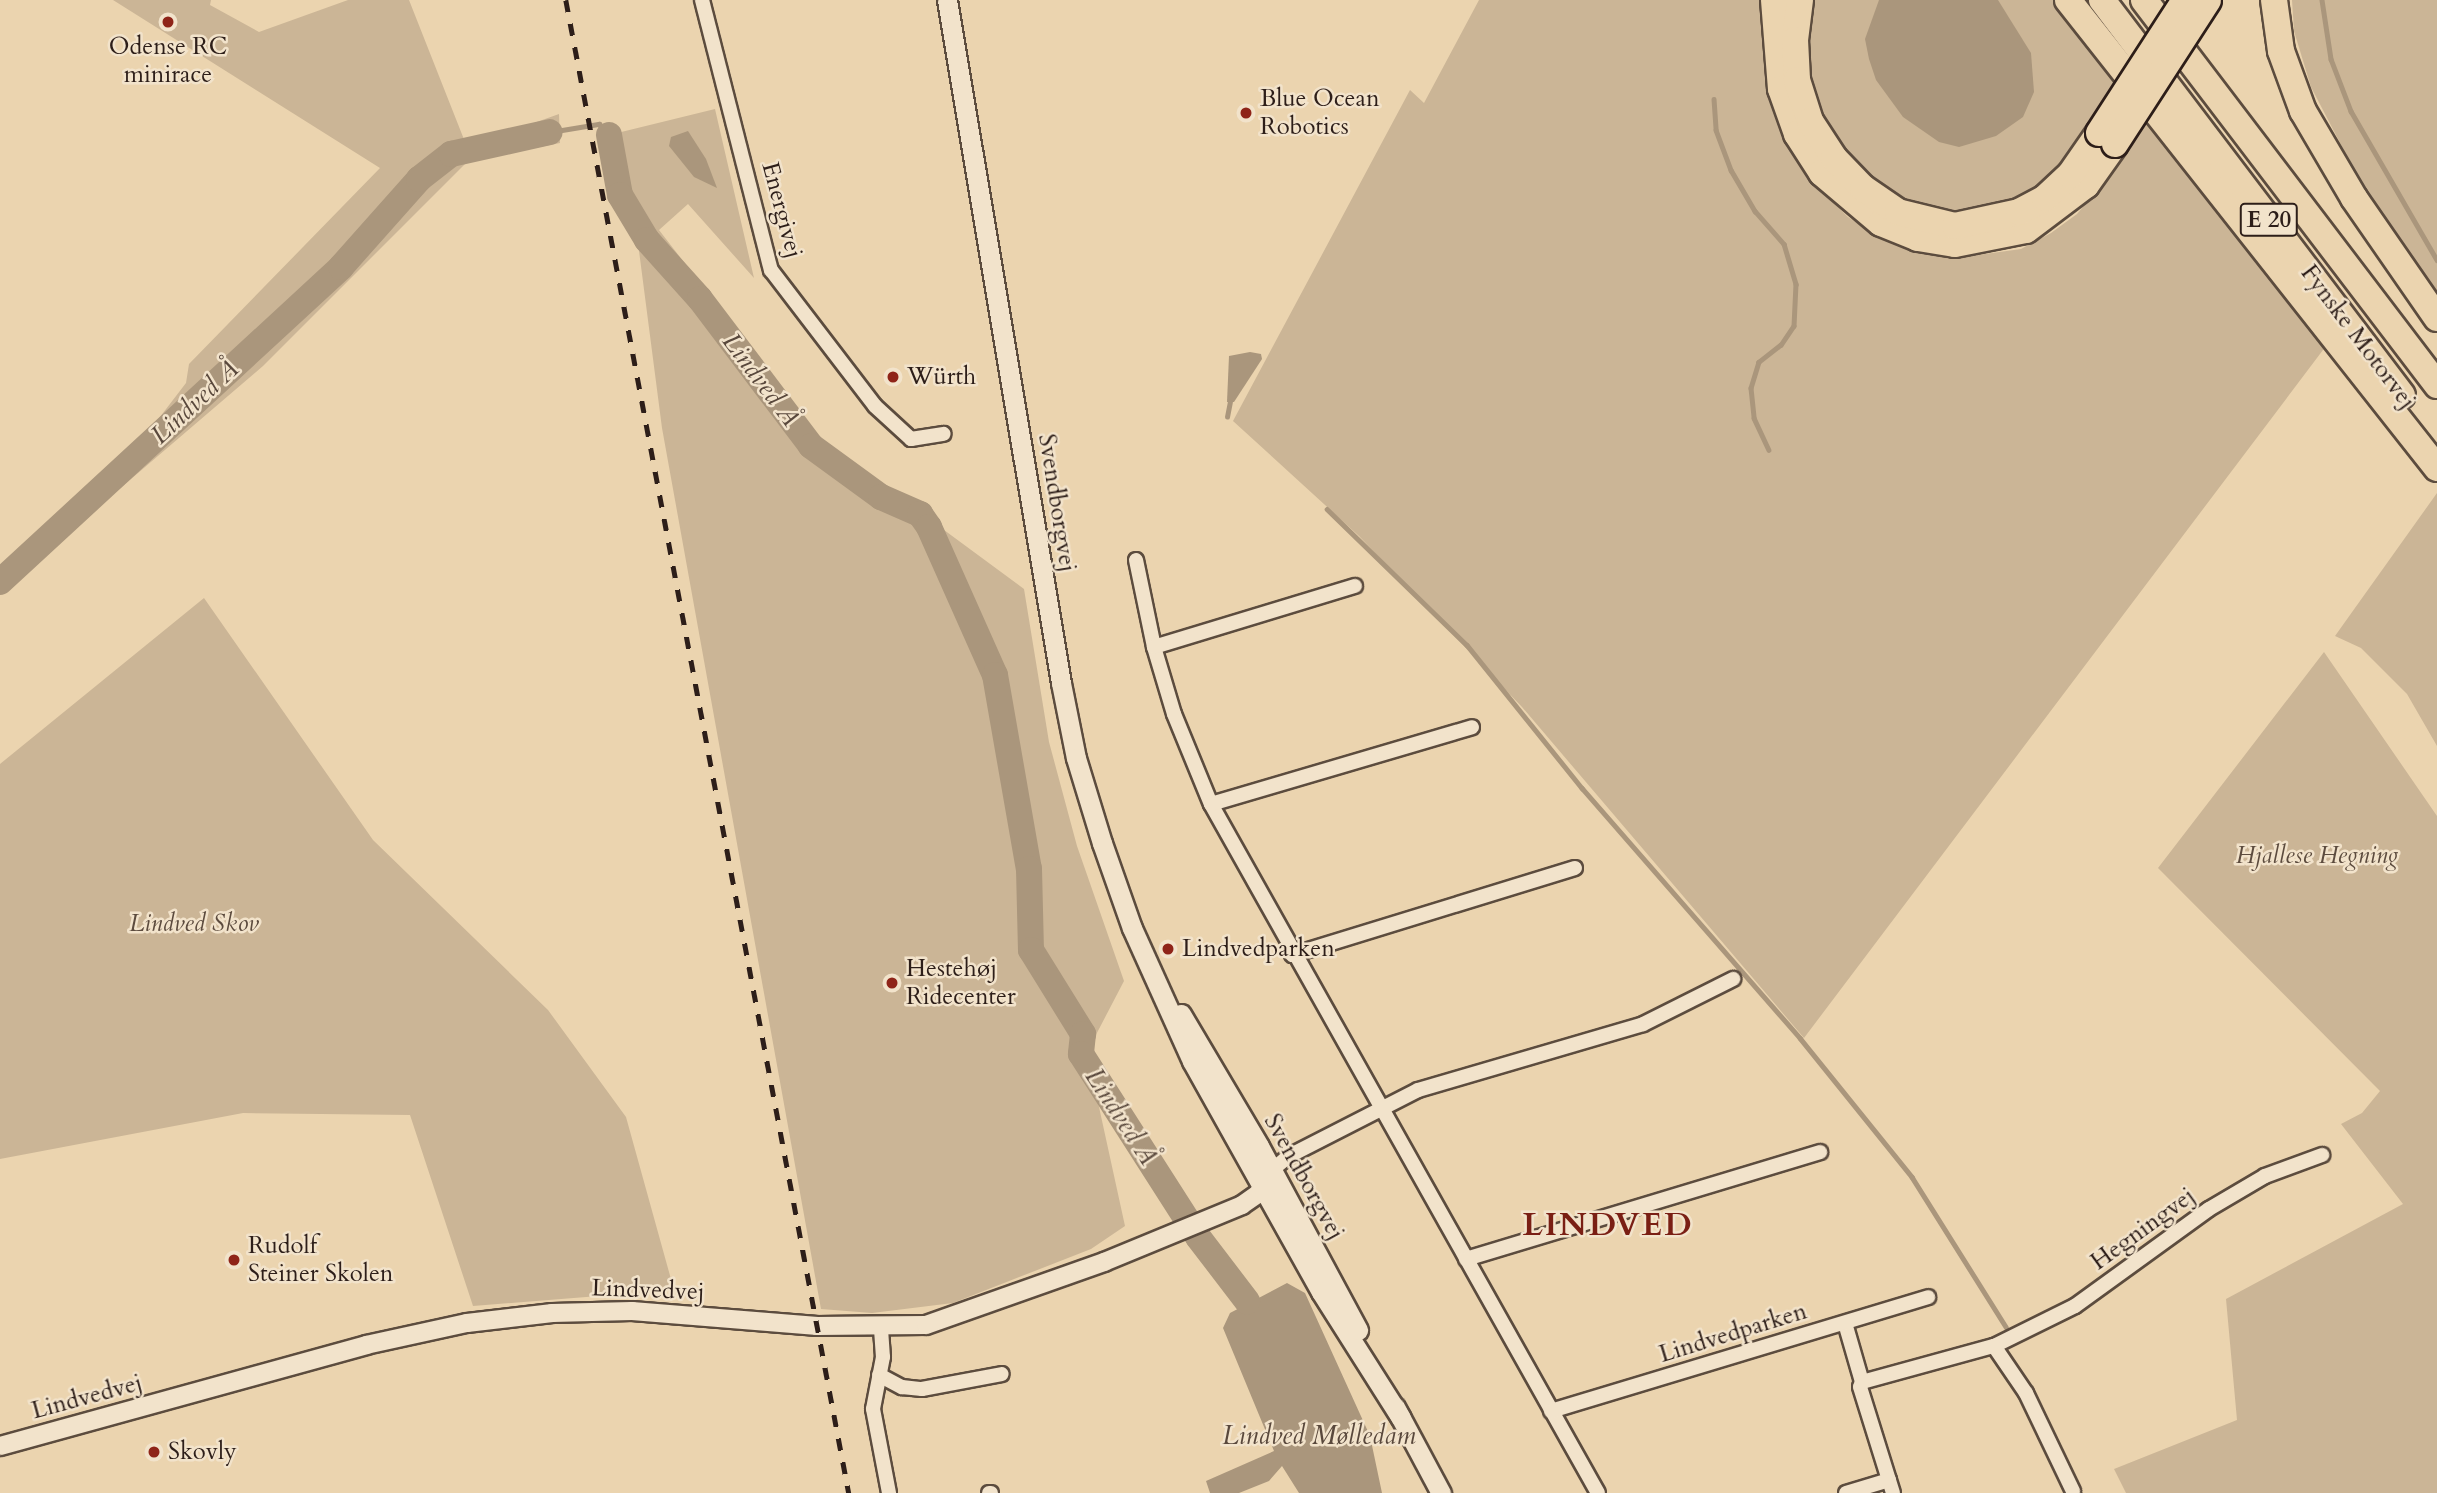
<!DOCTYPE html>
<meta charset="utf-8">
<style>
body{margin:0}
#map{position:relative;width:2437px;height:1493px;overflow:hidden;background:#ebd4af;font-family:Cardo,serif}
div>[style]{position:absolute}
.green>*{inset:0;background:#cbb596}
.water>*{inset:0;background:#aa967c}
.stream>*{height:4.5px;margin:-2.25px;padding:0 2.25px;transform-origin:2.25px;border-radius:2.25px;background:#aa967c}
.river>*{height:26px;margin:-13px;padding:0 13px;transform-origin:13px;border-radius:13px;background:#aa967c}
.roads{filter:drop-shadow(2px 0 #5c4c3e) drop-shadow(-2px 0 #5c4c3e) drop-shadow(0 2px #5c4c3e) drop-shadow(0 -2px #5c4c3e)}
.minor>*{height:14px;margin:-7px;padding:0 7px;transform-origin:7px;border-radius:7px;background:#f2e3cb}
.tertiary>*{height:18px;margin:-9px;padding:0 9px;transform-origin:9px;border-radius:9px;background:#f2e3cb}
.secondary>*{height:19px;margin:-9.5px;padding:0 9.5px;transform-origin:9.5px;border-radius:9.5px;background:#f2e3cb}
.motorway>*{height:26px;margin:-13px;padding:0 13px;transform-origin:13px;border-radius:13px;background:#ebd4af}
.rail>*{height:4.5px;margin-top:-2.25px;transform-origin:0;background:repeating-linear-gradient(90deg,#2d1e19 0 12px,transparent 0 24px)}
.bridges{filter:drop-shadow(2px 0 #2d1e19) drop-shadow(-2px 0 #2d1e19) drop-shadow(0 2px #2d1e19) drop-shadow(0 -2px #2d1e19)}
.motorway-bridge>*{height:26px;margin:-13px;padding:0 13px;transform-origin:13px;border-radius:13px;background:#ebd4af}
.dots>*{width:19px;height:19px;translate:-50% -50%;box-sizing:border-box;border:4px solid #f2e3cb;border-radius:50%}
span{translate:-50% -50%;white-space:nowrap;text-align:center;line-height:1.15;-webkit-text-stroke:5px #f2e3cb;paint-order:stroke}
.shield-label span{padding:2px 5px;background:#f2e3cb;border:2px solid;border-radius:5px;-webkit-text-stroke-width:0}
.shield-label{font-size:23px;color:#2d1e19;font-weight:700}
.poi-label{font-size:24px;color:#2d1e19}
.left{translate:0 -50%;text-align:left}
.street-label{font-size:24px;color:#2d1e19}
.park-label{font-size:24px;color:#5c4b3e;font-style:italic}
.water-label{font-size:26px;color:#59483c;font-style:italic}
.district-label{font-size:32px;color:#7a1f14;font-weight:700;letter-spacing:2px}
</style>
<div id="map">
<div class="green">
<div style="clip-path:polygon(113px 0,211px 0,210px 5px,259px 32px,348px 0,409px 0,467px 147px,559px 114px,560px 143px,468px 161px,263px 366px,117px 491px,110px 482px,186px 383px,189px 364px,380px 168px)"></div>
<div style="clip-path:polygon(1479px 0,1763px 0,1765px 79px,1795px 155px,1817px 187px,1848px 217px,1882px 239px,1949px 259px,2021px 249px,2051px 233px,2077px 214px,2106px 179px,2146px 116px,2326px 346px,1804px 1038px,1522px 707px,1359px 536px,1233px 421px,1410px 90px,1424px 103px)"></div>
<div style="clip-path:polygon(1811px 0,2055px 0,2121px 85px,2069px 164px,2034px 196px,1963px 218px,1912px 208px,1865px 178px,1826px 129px,1804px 68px)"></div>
<div style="clip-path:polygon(2292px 0,2437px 0,2437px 298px,2364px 189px,2311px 87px,2294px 31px)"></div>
<div style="clip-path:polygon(715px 109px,754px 278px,688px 204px,659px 230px,822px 440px,1024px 589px,1049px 742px,1077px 846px,1124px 981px,1087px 1052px,1125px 1226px,1091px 1249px,953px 1303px,872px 1313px,821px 1309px,662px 428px,635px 220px,614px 177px,609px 135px)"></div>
<div style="clip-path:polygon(2437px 493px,2437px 746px,2407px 694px,2361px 648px,2335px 636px)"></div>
<div style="clip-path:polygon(204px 598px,373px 840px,548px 1010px,626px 1117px,674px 1290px,473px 1306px,410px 1115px,243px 1113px,0 1159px,0 764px)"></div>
<div style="clip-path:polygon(2324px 652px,2437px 816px,2437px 1493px,2126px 1493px,2114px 1469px,2237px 1420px,2226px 1299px,2403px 1204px,2341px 1124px,2362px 1113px,2380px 1091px,2158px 868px)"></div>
</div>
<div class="water">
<div style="clip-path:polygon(1879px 0,1998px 0,2031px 53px,2034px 92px,2023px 117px,1996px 136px,1959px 147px,1939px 142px,1903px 117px,1876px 80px,1869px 59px,1865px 39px)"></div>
<div style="clip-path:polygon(688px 131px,706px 159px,717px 188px,694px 177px,669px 146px,671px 137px)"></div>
<div style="clip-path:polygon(1250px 352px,1261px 354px,1262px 359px,1234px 402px,1227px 402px,1229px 356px)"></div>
<div style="clip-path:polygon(1287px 1283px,1305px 1293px,1370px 1436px,1382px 1493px,1299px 1493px,1282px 1466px,1269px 1481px,1239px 1493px,1210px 1493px,1206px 1481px,1274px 1451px,1223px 1328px,1230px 1313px)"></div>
</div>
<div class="stream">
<div style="left:2322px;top:0;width:60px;rotate:81.3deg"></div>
<div style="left:2331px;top:59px;width:56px;rotate:69deg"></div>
<div style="left:2351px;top:111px;width:172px;rotate:60deg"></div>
<div style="left:1714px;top:99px;width:31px;rotate:86deg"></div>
<div style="left:1716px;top:130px;width:43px;rotate:69.4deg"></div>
<div style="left:1731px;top:170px;width:48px;rotate:59.7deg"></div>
<div style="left:1755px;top:211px;width:44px;rotate:48.7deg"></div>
<div style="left:1784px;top:244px;width:42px;rotate:73.3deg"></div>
<div style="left:1796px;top:284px;width:42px;rotate:92.7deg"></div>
<div style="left:1794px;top:326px;width:23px;rotate:124deg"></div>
<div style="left:1781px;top:345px;width:28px;rotate:142deg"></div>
<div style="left:1759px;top:362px;width:27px;rotate:107deg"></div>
<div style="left:1751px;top:388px;width:30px;rotate:84deg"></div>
<div style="left:1754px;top:418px;width:35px;rotate:65deg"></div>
<div style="left:550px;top:132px;width:50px;rotate:-9.3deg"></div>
<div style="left:599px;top:124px;width:15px;rotate:48deg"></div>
<div style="left:1227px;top:417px;width:15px;rotate:-79deg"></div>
<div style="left:1327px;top:509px;width:195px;rotate:44.2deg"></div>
<div style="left:1467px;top:645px;width:184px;rotate:51.2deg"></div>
<div style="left:1582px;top:788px;width:332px;rotate:48.9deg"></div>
<div style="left:1800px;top:1038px;width:179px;rotate:51.1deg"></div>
<div style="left:1912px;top:1177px;width:177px;rotate:57.9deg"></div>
</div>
<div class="river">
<div style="left:609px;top:135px;width:61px;rotate:79.6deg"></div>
<div style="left:620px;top:195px;width:52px;rotate:59deg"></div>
<div style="left:647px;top:240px;width:79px;rotate:48.1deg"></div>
<div style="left:700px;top:299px;width:184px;rotate:52.9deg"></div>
<div style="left:811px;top:446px;width:87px;rotate:36.1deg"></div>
<div style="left:881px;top:497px;width:43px;rotate:23.6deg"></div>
<div style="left:920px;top:514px;width:16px;rotate:55deg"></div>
<div style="left:929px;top:527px;width:162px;rotate:66deg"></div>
<div style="left:995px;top:675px;width:197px;rotate:80.1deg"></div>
<div style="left:1029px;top:869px;width:81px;rotate:88.6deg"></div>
<div style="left:1031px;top:950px;width:99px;rotate:58.2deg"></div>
<div style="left:1083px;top:1034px;width:20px;rotate:96deg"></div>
<div style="left:1081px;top:1054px;width:217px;rotate:57.4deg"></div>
<div style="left:1198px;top:1237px;width:81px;rotate:52.6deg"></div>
<div style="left:0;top:582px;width:464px;rotate:-42.7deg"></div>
<div style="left:341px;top:267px;width:118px;rotate:-48.4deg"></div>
<div style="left:419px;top:179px;width:41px;rotate:-38deg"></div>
<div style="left:451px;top:154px;width:101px;rotate:-12.5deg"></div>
</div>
<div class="roads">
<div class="minor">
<div style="left:702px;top:0;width:279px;rotate:75.7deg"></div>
<div style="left:771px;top:270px;width:171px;rotate:52.6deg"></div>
<div style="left:875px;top:406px;width:49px;rotate:42.5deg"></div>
<div style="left:911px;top:439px;width:33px;rotate:-9deg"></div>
<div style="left:1136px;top:560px;width:89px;rotate:78.3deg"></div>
<div style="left:1154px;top:647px;width:70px;rotate:73.4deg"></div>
<div style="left:1174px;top:714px;width:97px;rotate:67.7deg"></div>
<div style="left:1211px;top:804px;width:790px;rotate:60.68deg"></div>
<div style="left:1154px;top:647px;width:210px;rotate:-16.9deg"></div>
<div style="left:1211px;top:804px;width:272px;rotate:-16.4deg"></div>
<div style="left:1292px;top:955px;width:296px;rotate:-17.1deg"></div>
<div style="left:1271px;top:1171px;width:23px;rotate:-40deg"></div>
<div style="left:1289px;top:1156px;width:145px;rotate:-27.1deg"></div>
<div style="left:1418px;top:1090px;width:234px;rotate:-16.3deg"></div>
<div style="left:1643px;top:1024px;width:101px;rotate:-26.6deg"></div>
<div style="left:1466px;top:1259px;width:370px;rotate:-16.8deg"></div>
<div style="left:1845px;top:1323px;width:61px;rotate:73.9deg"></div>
<div style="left:1862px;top:1382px;width:137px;rotate:-15.3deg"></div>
<div style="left:1994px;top:1346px;width:90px;rotate:-26.3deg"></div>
<div style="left:2075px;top:1306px;width:165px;rotate:-35.9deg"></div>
<div style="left:2209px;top:1209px;width:65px;rotate:-30.5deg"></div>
<div style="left:2265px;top:1176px;width:61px;rotate:-20.2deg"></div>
<div style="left:881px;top:1329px;width:28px;rotate:86deg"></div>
<div style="left:883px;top:1357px;width:53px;rotate:100.9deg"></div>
<div style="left:873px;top:1409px;width:86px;rotate:79.2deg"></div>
<div style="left:1994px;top:1346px;width:57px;rotate:55.8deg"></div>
<div style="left:2026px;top:1393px;width:109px;rotate:64.4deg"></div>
<div style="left:879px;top:1375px;width:26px;rotate:28deg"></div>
<div style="left:902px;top:1387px;width:20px;rotate:6deg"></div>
<div style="left:922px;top:1389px;width:81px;rotate:-10.6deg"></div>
<div style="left:1862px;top:1382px;width:5px;rotate:112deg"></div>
<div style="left:1860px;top:1387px;width:111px;rotate:72.7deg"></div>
<div style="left:1551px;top:1411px;width:394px;rotate:-16.8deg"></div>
<div style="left:989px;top:1493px;width:2px"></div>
<div style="left:1846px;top:1493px;width:45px;rotate:-16.8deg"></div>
</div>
<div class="tertiary">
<div style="left:0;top:1446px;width:380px;rotate:-15.4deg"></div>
<div style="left:366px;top:1345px;width:103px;rotate:-12.3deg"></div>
<div style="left:467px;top:1323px;width:86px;rotate:-6.7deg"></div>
<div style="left:552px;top:1313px;width:80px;rotate:-1.4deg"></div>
<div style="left:632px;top:1311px;width:186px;rotate:4.6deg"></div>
<div style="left:817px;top:1326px;width:109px;rotate:-0.5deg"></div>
<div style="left:926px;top:1325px;width:189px;rotate:-19.5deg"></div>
<div style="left:1104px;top:1262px;width:149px;rotate:-22.4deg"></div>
<div style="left:1242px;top:1205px;width:19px;rotate:-35deg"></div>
<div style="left:1258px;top:1194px;width:19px;rotate:-58deg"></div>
</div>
<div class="secondary">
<div style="left:947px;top:0;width:692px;rotate:80.52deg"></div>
<div style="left:1061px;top:683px;width:76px;rotate:78.7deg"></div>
<div style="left:1076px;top:758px;width:89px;rotate:73deg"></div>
<div style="left:1102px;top:843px;width:90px;rotate:70.6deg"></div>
<div style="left:1132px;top:928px;width:146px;rotate:65.7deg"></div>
<div style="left:1192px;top:1061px;width:265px;rotate:60.8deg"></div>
<div style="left:1321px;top:1292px;width:149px;rotate:57.6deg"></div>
<div style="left:1181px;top:1014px;width:153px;rotate:59.4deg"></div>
<div style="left:1259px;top:1146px;width:209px;rotate:61.7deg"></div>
<div style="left:1395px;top:1407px;width:98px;rotate:61.9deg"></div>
</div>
<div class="motorway">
<div style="left:1774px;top:0;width:89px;rotate:85.5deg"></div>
<div style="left:1781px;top:89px;width:48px;rotate:70.4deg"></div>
<div style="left:1797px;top:134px;width:46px;rotate:57.3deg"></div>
<div style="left:1822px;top:173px;width:77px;rotate:40.3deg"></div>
<div style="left:1881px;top:223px;width:40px;rotate:22deg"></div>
<div style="left:1918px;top:238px;width:37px;rotate:9deg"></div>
<div style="left:1955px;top:244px;width:72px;rotate:-11.2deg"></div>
<div style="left:2026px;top:230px;width:75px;rotate:-36.9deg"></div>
<div style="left:2086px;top:185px;width:50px;rotate:-54.7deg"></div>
<div style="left:1800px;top:0;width:40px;rotate:97.1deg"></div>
<div style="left:1795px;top:40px;width:40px;rotate:87.1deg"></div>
<div style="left:1797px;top:80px;width:43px;rotate:72.4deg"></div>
<div style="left:1810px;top:121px;width:44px;rotate:57deg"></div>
<div style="left:1834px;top:158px;width:42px;rotate:46deg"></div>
<div style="left:1863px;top:188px;width:42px;rotate:34.4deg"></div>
<div style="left:1898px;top:212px;width:59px;rotate:13.8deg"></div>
<div style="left:1955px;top:226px;width:66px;rotate:-12.3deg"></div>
<div style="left:2019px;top:212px;width:30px;rotate:-28deg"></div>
<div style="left:2045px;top:198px;width:34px;rotate:-43deg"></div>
<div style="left:2070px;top:175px;width:51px;rotate:-55.4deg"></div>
<div style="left:2068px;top:0;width:596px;rotate:51.75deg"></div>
<div style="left:2102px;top:0;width:496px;rotate:52.8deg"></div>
<div style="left:2144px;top:0;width:484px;rotate:52.7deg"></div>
<div style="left:2274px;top:0;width:51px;rotate:82.2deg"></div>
<div style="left:2281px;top:51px;width:64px;rotate:69.9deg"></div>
<div style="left:2303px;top:111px;width:101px;rotate:59.6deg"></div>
<div style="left:2354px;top:198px;width:146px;rotate:55.3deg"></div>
</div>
</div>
<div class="rail">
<div style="left:566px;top:0;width:1520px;rotate:79.27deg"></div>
</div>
<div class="bridges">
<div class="motorway-bridge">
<div style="left:2099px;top:133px;width:158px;rotate:-57.1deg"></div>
<div style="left:2115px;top:144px;width:171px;rotate:-57.1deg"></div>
</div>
</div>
<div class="dots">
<div style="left:168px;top:22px;background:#8f2418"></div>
<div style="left:1246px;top:113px;background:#8f2418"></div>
<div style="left:893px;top:377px;background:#8f2418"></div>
<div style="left:1168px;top:949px;background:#8f2418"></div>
<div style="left:892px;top:983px;background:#8f2418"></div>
<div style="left:234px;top:1260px;background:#8f2418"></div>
<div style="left:154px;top:1452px;background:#8f2418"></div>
</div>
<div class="shield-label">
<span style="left:2269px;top:220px">E 20</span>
</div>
<div class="poi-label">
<span style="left:168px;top:61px">Odense RC<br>minirace</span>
<span class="left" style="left:1260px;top:113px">Blue Ocean<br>Robotics</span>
<span class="left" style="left:907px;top:377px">Würth</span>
<span class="left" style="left:1182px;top:949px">Lindvedparken</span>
<span class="left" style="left:906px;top:983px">Hestehøj<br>Ridecenter</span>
<span class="left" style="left:248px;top:1260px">Rudolf<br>Steiner Skolen</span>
<span class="left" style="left:168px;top:1452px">Skovly</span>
</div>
<div class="street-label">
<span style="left:782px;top:210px;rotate:75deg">Energivej</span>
<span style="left:2358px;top:337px;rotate:53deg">Fynske Motorvej</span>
<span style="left:1057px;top:503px;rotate:81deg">Svendborgvej</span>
<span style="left:1304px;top:1177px;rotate:61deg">Svendborgvej</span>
<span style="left:2143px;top:1229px;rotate:-36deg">Hegningvej</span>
<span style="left:648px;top:1290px;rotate:2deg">Lindvedvej</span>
<span style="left:1733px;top:1333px;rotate:-17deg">Lindvedparken</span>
<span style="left:87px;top:1397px;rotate:-15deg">Lindvedvej</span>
</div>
<div class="park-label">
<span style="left:2317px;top:856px">Hjallese Hegning</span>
<span style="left:194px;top:924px">Lindved Skov</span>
</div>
<div class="water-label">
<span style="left:761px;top:380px;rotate:53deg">Lindved Å</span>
<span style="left:195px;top:402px;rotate:-43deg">Lindved Å</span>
<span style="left:1121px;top:1117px;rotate:57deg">Lindved Å</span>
<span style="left:1319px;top:1436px">Lindved Mølledam</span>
</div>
<div class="district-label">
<span style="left:1608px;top:1225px">LINDVED</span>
</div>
</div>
